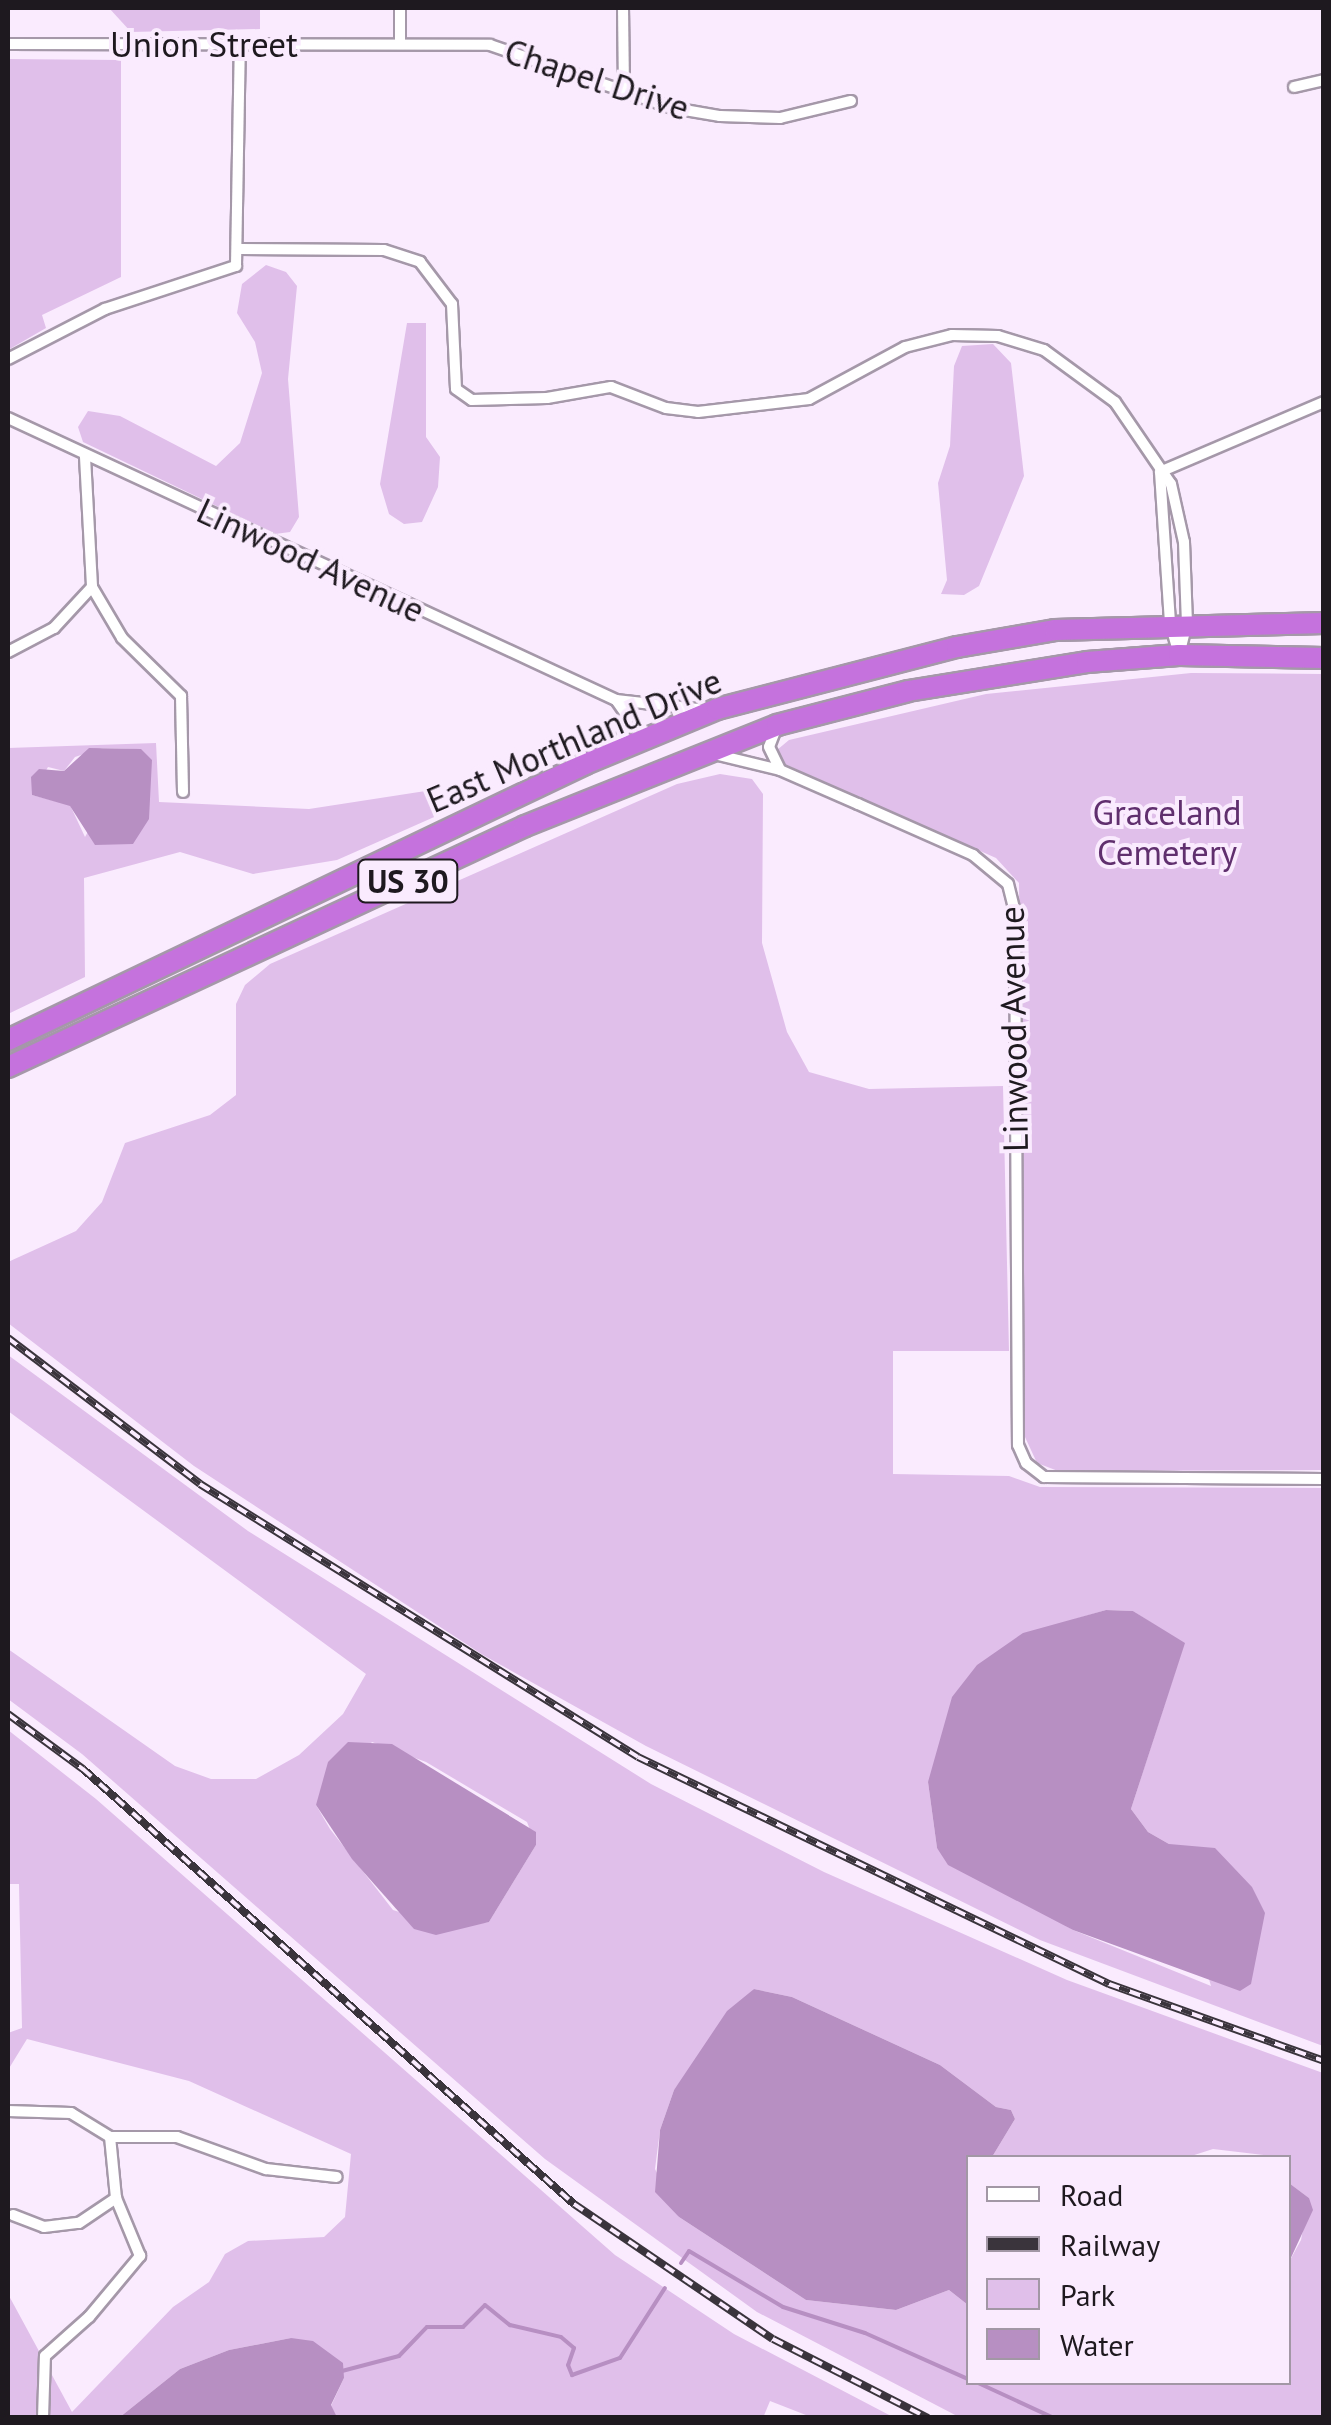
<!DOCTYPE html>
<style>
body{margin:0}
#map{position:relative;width:1331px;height:2425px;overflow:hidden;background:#faebfe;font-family:"PT Sans",sans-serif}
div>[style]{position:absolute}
.green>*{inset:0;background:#e0bfea}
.water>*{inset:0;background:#b78fc2}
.stream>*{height:4px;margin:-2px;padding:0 2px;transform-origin:2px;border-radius:2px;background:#b78fc2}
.roads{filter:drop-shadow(2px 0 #a598a9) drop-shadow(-2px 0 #a598a9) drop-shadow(0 2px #a598a9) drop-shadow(0 -2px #a598a9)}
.street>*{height:10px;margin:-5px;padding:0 5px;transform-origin:5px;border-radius:5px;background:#fff}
.highway>*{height:20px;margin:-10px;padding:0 10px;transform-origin:10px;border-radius:10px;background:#c572dd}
.rail>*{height:8px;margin-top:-4px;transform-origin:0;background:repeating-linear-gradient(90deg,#faebfe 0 11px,#3a343c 0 22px);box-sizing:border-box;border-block:2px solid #3a343c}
span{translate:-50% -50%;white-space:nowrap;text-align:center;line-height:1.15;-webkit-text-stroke:8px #faebfe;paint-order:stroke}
.shield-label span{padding:2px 8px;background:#faebfe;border:2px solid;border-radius:8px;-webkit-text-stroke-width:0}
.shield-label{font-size:32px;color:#1e191f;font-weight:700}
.street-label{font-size:35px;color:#1e191f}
.park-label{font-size:35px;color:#602f6e}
.frame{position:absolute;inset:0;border:10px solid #1e191f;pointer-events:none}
.legend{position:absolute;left:966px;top:2155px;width:325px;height:230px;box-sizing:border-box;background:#faebfe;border:2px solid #a297a5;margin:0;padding:12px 18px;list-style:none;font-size:30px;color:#1e191f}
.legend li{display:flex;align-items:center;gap:20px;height:50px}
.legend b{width:50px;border:2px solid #a297a5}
</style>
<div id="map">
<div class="green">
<div style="clip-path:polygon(109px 8px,260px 8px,260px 29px,131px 32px)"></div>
<div style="clip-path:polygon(8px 59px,121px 60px,121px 277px,42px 315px,46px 328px,8px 350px)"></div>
<div style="clip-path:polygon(266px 265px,286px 272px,297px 286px,288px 379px,299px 517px,290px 532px,275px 534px,83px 442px,78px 427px,88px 411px,120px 416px,216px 466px,240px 443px,262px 373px,255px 342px,237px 313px,242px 284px)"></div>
<div style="clip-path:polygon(407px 323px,426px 323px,426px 437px,440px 457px,438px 487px,422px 522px,404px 524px,389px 514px,380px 484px)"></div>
<div style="clip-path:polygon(993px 344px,1011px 363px,1024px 476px,979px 586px,964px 595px,941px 594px,947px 580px,938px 483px,950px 446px,954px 366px,962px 346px)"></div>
<div style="clip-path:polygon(1191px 673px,1323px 674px,1323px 1470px,1058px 1471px,1037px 1463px,1025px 1437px,1019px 883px,996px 858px,782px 763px,777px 750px,789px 740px,986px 694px)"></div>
<div style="clip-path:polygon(evenodd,156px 743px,159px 802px,309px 809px,432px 790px,441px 814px,337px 860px,253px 874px,180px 852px,84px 878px,85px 977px,8px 1014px,8px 748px,156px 743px,102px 748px,134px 749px,85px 837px,70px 805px,32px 795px,48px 767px,64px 771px,75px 757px,102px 748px)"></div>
<div style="clip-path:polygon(evenodd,720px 774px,752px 779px,763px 794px,762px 943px,787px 1032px,809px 1072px,869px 1089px,1003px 1086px,1009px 1351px,893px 1351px,893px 1474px,1009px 1476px,1040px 1487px,1323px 1488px,1323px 2046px,1040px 1940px,646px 1746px,483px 1655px,194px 1466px,8px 1323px,8px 1262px,76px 1231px,102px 1202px,125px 1143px,210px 1115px,236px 1095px,236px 1004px,245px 985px,270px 964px,677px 784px,720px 774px,1106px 1610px,1133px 1611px,1184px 1644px,1131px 1809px,1148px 1832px,1169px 1844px,1211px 1986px,1073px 1930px,937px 1848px,928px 1782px,1075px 1619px,1106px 1610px)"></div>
<div style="clip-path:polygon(evenodd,8px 1355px,248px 1531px,651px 1784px,824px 1872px,1067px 1980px,1323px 2073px,1323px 2417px,959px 2417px,757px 2312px,545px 2159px,82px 1754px,8px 1699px,8px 1649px,175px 1766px,211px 1779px,256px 1779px,299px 1755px,343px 1714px,366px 1674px,8px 1411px,8px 1355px,372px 1742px,426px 1762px,527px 1822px,536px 1845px,489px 1922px,450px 1928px,393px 1910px,330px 1829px,316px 1805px,372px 1742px,8px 1355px,754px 1989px,792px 1997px,940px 2065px,996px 2107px,1011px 2110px,1015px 2119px,992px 2157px,1185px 2158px,1213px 2149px,1288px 2158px,1289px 2183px,1309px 2198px,1301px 2240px,1289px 2262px,1288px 2382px,968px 2382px,968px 2305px,949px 2290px,896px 2310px,806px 2300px,679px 2217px,655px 2169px,660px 2130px,674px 2090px,754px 1989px)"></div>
<div style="clip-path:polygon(8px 1730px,96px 1799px,615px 2255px,734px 2334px,893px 2417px,811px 2417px,770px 2401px,763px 2418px,337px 2417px,331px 2406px,344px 2378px,291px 2338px,229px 2350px,180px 2369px,120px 2417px,9px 2417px,8px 2294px,72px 2412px,173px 2307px,209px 2282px,225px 2254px,248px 2241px,324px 2237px,345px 2217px,351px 2154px,189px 2081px,27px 2039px,8px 2070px,8px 2033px,22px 2028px,19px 1884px,8px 1884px)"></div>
</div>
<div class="water">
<div style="clip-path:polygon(89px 748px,141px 749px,152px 760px,149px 819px,133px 844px,95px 845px,70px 806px,32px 795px,31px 777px,39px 769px,64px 771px)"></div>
<div style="clip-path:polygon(1106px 1610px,1133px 1611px,1185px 1643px,1131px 1809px,1148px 1832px,1169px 1844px,1215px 1848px,1252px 1887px,1265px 1913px,1251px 1984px,1240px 1991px,1073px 1930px,948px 1865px,937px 1848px,928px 1782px,952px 1697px,977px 1665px,1023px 1633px)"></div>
<div style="clip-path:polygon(348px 1742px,392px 1744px,536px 1832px,536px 1845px,489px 1922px,436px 1935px,414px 1929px,352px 1859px,316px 1805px,328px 1762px)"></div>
<div style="clip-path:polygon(754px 1989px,792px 1997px,940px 2065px,996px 2107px,1011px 2110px,1015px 2119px,992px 2157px,968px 2158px,968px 2305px,949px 2290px,896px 2310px,806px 2300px,679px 2217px,655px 2192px,660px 2130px,674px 2090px,727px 2011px)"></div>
<div style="clip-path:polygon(1289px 2183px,1309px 2198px,1313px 2210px,1289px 2262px)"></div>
<div style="clip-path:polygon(291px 2338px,313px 2341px,343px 2363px,344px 2378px,331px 2405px,337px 2417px,120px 2417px,180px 2369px,229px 2350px)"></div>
</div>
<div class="stream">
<div style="left:681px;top:2263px;width:14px;rotate:-56deg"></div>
<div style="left:689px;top:2251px;width:109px;rotate:30.8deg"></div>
<div style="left:783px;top:2307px;width:86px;rotate:17.6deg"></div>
<div style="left:865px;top:2333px;width:113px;rotate:24.1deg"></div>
<div style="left:342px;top:2371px;width:59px;rotate:-14.7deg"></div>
<div style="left:399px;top:2356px;width:40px;rotate:-46deg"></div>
<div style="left:427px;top:2327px;width:36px"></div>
<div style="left:463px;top:2327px;width:31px;rotate:-45deg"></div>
<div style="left:485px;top:2305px;width:32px;rotate:39deg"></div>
<div style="left:510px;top:2325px;width:52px;rotate:13.2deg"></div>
<div style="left:561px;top:2337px;width:17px;rotate:40deg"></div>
<div style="left:574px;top:2348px;width:18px;rotate:109deg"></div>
<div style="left:568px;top:2365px;width:11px;rotate:68deg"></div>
<div style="left:572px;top:2375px;width:51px;rotate:-19.5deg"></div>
<div style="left:620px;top:2358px;width:83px;rotate:-57.3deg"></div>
<div style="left:976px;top:2382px;width:86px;rotate:24.8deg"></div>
</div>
<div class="roads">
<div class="street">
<div style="left:623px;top:8px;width:82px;rotate:89.3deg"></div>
<div style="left:8px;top:44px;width:482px;rotate:0.1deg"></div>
<div style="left:490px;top:45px;width:194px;rotate:19deg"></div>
<div style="left:673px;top:108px;width:48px;rotate:9.7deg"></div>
<div style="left:720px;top:116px;width:60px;rotate:1.9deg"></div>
<div style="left:780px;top:118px;width:73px;rotate:-13.5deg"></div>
<div style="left:400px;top:44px;width:36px;rotate:-90deg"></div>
<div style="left:1294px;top:87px;width:31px;rotate:-13deg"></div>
<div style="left:240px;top:249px;width:144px;rotate:0.4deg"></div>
<div style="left:384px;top:250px;width:38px;rotate:18deg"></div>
<div style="left:420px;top:262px;width:53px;rotate:52.7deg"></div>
<div style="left:452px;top:304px;width:85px;rotate:87.3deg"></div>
<div style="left:456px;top:389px;width:19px;rotate:35deg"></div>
<div style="left:472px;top:400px;width:75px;rotate:-1.5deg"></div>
<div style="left:547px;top:398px;width:65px;rotate:-9.8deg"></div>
<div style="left:611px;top:387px;width:59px;rotate:20.9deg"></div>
<div style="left:666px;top:408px;width:32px;rotate:7deg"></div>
<div style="left:698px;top:412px;width:112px;rotate:-6.7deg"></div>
<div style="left:809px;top:399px;width:109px;rotate:-28.4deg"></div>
<div style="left:905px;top:347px;width:49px;rotate:-14.3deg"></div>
<div style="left:952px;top:335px;width:46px;rotate:1.2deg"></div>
<div style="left:998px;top:336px;width:48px;rotate:16.9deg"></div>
<div style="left:1044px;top:350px;width:88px;rotate:36.2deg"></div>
<div style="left:1115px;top:402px;width:99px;rotate:55.7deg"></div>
<div style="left:1171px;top:484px;width:59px;rotate:77.4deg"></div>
<div style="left:1184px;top:542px;width:81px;rotate:87.9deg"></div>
<div style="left:1187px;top:623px;width:33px;rotate:104deg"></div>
<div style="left:8px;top:359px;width:109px;rotate:-27.3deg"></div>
<div style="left:105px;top:309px;width:138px;rotate:-18.2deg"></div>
<div style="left:236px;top:266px;width:223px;rotate:-89deg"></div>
<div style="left:8px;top:418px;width:670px;rotate:24.88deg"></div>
<div style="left:616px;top:700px;width:82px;rotate:6.3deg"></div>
<div style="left:85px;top:457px;width:130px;rotate:86.9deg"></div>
<div style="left:92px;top:587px;width:59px;rotate:59.5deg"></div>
<div style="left:122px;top:638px;width:83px;rotate:44.5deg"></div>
<div style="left:181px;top:696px;width:96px;rotate:88.8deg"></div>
<div style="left:1160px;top:472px;width:151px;rotate:86.2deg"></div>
<div style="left:1170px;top:623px;width:32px;rotate:74deg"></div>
<div style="left:1160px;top:472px;width:178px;rotate:-23.1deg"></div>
<div style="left:8px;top:652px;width:52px;rotate:-27.6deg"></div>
<div style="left:54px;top:628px;width:56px;rotate:-47.2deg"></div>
<div style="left:616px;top:700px;width:21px;rotate:55deg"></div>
<div style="left:628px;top:717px;width:31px;rotate:107deg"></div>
<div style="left:777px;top:726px;width:22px;rotate:111deg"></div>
<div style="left:769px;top:747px;width:25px;rotate:64deg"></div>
<div style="left:714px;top:754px;width:68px;rotate:13.6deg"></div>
<div style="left:780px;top:770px;width:85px;rotate:23.6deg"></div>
<div style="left:858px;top:804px;width:126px;rotate:23.9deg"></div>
<div style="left:973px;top:855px;width:45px;rotate:39.6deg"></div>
<div style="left:1008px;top:884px;width:30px;rotate:76deg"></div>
<div style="left:1015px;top:913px;width:532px;rotate:89.68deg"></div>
<div style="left:1018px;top:1445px;width:20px;rotate:66deg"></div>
<div style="left:1026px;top:1463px;width:23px;rotate:38deg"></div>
<div style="left:1044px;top:1477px;width:280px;rotate:0.4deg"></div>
<div style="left:8px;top:2111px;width:63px;rotate:1.8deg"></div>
<div style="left:71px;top:2113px;width:46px;rotate:31.6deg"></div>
<div style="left:110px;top:2137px;width:67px"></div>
<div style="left:177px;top:2137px;width:95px;rotate:19.8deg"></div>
<div style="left:266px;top:2169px;width:71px;rotate:6.4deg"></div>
<div style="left:13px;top:2215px;width:33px;rotate:21deg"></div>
<div style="left:44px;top:2227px;width:35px;rotate:-7deg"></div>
<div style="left:79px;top:2223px;width:45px;rotate:-34deg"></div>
<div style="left:43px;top:2418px;width:62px;rotate:-88.2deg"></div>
<div style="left:45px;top:2356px;width:59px;rotate:-41.6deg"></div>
<div style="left:89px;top:2317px;width:80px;rotate:-50.1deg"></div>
<div style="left:140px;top:2256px;width:63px;rotate:-112.5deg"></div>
<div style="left:116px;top:2198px;width:61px;rotate:-95.6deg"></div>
</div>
<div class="highway">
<div style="left:8px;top:1040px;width:640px;rotate:-25.56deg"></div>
<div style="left:585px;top:764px;width:143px;rotate:-22.6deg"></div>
<div style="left:717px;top:709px;width:248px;rotate:-14.5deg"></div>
<div style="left:957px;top:647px;width:99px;rotate:-9.8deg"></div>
<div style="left:1055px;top:630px;width:269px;rotate:-1.5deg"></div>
<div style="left:8px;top:1067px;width:570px;rotate:-24.99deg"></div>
<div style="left:525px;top:826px;width:271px;rotate:-21.8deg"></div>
<div style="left:777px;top:725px;width:135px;rotate:-14.5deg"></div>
<div style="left:908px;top:691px;width:181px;rotate:-9.2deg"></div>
<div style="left:1087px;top:662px;width:92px;rotate:-4.4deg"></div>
<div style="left:1179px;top:655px;width:145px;rotate:1.2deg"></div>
</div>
</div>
<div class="rail">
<div style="left:8px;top:1338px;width:241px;rotate:37.2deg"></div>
<div style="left:200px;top:1484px;width:516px;rotate:31.93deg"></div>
<div style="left:638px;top:1757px;width:523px;rotate:25.73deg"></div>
<div style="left:1109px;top:1984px;width:228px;rotate:19.7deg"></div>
<div style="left:8px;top:1714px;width:93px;rotate:36.3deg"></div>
<div style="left:83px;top:1769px;width:656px;rotate:41.54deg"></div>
<div style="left:574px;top:2204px;width:240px;rotate:34.2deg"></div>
<div style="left:773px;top:2339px;width:174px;rotate:27deg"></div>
</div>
<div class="shield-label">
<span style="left:408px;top:881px">US 30</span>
</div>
<div class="street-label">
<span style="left:204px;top:44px">Union Street</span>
<span style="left:597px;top:79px;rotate:18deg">Chapel Drive</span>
<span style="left:311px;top:560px;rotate:25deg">Linwood Avenue</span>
<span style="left:574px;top:740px;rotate:-23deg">East Morthland Drive</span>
<span style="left:1013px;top:1029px;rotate:-91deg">Linwood Avenue</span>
</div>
<div class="park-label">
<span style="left:1167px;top:832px">Graceland<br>Cemetery</span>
</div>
<div class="frame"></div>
<ul class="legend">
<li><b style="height:12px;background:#fff"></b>Road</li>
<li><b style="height:12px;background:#3a343c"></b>Railway</li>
<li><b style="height:28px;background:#e0bfea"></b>Park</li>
<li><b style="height:28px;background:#b78fc2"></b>Water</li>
</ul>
</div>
